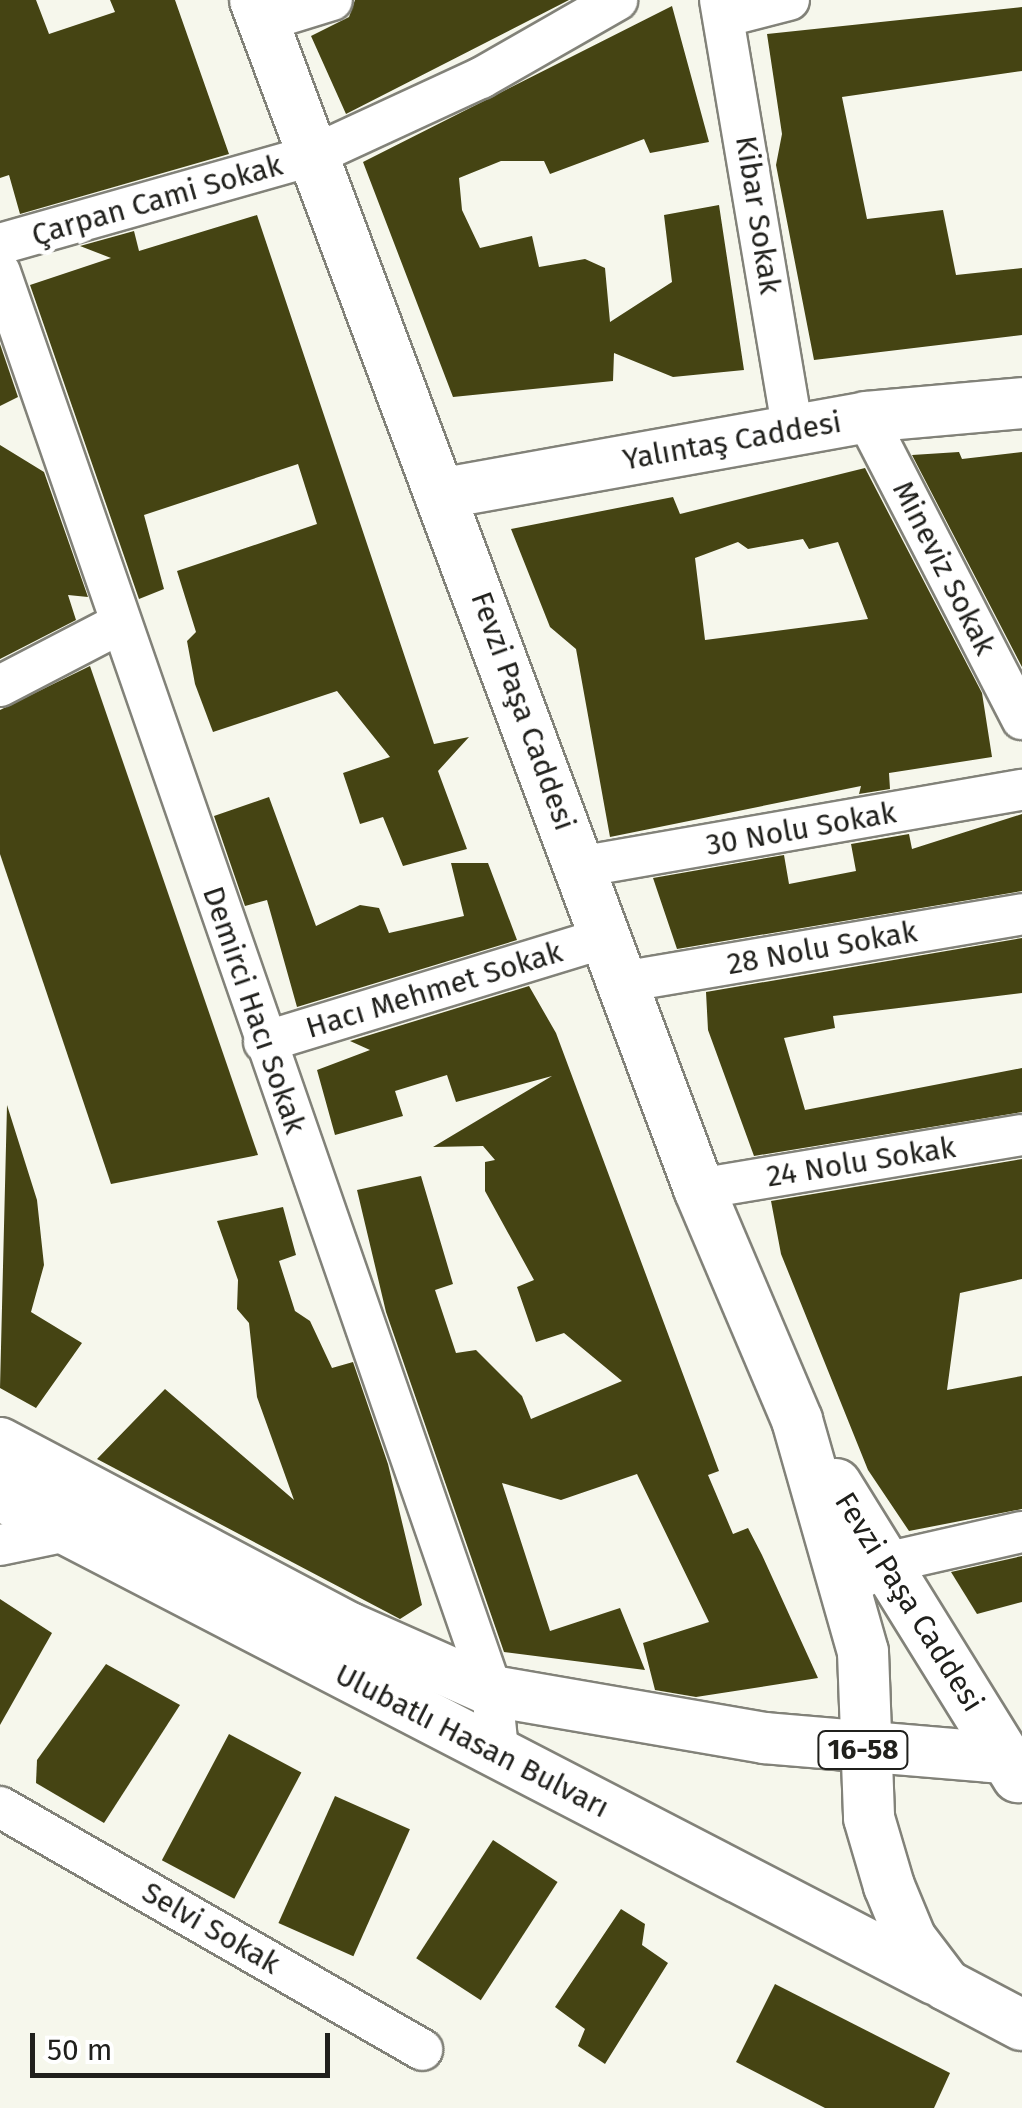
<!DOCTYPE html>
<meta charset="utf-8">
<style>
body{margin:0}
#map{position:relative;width:1022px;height:2108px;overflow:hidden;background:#f6f7ec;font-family:"Fira Sans",sans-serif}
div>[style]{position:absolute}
.building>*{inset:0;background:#454413;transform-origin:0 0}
.roads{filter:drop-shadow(2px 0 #828279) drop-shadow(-2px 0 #828279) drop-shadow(0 2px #828279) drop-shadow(0 -2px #828279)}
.minor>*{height:40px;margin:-20px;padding:0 20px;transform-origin:20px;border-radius:20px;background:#fff}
.major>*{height:50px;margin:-25px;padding:0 25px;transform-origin:25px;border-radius:25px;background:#fff}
span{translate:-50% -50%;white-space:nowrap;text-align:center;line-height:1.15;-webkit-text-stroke:10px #fff;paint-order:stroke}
.shield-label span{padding:2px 8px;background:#fff;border:2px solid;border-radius:8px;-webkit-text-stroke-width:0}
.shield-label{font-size:28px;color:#20201c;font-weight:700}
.street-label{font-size:30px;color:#20201c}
.scale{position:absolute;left:30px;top:2033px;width:300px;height:45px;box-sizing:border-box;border:5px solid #20201c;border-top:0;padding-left:12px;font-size:30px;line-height:35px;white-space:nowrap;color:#20201c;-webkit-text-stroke:8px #fff;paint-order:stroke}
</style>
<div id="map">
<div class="building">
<div style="clip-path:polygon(0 0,36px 0,49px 34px,115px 12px,110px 0,175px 0,229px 154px,20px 214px,9px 175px,0 178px)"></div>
<div style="clip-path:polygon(355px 0,569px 0,346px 114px,311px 36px,349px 17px)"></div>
<div style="clip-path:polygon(672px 6px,709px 142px,650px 153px,644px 139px,550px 174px,544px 161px,501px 161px,459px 178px,462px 210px,480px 248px,532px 236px,539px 267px,585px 259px,605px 268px,610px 322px,672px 282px,664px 215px,719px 205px,744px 370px,673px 377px,614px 353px,613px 381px,453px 397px,363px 162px)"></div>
<div style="clip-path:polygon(1022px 7px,1022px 71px,842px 97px,867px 219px,943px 210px,956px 275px,1022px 268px,1022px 335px,814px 360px,776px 165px,782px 134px,767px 34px)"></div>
<div style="clip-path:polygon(257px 215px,434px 744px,469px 737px,438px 771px,467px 849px,403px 866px,383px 817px,360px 824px,343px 773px,390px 757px,337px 691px,213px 732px,195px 684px,187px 641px,196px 632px,177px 571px,317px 524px,298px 464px,144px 515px,164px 589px,139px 599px,30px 285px,111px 258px,80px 246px,134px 231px,139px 251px)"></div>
<div style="clip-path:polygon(0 344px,18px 397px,0 406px)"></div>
<div style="clip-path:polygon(0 445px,44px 472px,88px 597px,68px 595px,76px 620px,0 659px)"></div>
<div style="clip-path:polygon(959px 452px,962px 459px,1022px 452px,1022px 667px,912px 455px)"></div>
<div style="clip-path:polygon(evenodd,865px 468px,982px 693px,992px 757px,889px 773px,890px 789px,859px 794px,861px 786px,610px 837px,576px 649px,550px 627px,511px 529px,673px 497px,680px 514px,865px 468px,803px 539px,809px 549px,838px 542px,868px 619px,705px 640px,695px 558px,738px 542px,748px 549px,803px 539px)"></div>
<div style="clip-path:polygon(90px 666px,258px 1155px,111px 1184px,0 854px,0 710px)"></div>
<div style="clip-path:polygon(269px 797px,316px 926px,360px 905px,379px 908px,389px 933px,464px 916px,451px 863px,488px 863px,517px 940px,297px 1007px,267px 900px,245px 906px,214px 816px)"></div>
<div style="clip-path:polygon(1022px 814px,1022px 891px,677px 949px,653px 878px,784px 855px,789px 884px,856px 871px,851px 844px,909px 834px,912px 849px)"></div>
<div style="clip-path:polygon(1022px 938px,1022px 993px,833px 1016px,835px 1028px,784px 1038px,805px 1110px,1022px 1068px,1022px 1112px,754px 1156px,708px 1030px,706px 992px)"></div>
<div style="clip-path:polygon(529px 986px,556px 1033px,719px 1471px,708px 1475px,733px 1534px,748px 1528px,762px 1555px,818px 1678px,696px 1697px,655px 1690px,643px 1643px,709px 1622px,637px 1474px,561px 1500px,502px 1483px,550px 1631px,620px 1608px,645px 1670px,504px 1652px,386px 1312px,357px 1190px,421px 1176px,453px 1284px,435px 1290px,456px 1353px,476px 1350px,522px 1396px,531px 1419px,622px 1381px,564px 1333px,536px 1342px,517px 1287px,534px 1280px,485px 1191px,485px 1162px,495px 1160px,483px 1146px,433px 1147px,552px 1076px,456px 1102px,447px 1075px,395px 1091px,403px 1116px,335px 1135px,317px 1070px,370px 1050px,350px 1041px)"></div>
<div style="clip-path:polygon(7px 1105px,37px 1200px,44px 1265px,31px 1312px,82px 1343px,36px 1408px,0 1388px)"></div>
<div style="clip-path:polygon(1022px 1159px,1022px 1279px,960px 1293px,947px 1390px,1022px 1376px,1022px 1509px,909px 1531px,868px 1470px,781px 1254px,771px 1201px)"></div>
<div style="clip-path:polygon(283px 1207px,296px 1255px,279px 1261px,295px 1311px,310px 1321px,332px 1368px,353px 1362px,388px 1464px,422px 1605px,400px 1619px,97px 1459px,165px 1389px,294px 1500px,257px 1397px,249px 1323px,237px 1309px,238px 1280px,217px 1221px)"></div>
<div style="clip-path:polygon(1022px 1556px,1022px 1602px,977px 1614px,951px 1572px)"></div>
<div style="clip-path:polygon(0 1599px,52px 1633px,0 1725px)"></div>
<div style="clip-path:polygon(106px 1664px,180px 1705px,104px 1823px,36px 1783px,37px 1760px)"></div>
<div style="left:229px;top:1734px;width:82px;height:143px;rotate:28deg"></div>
<div style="left:335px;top:1796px;width:82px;height:139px;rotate:24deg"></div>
<div style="left:493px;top:1840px;width:77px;height:141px;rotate:33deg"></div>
<div style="clip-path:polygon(621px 1909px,645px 1924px,642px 1945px,668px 1963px,605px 2064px,578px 2046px,585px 2029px,555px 2007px)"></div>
<div style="clip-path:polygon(775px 1984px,950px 2073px,934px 2108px,825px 2108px,736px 2062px)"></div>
</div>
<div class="roads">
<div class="minor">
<div style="left:720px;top:0;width:436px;rotate:80.4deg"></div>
<div style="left:726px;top:16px;width:65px;rotate:-14.3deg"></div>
<div style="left:264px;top:21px;width:71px;rotate:-17.2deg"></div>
<div style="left:0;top:244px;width:326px;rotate:-15.8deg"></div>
<div style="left:314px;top:155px;width:184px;rotate:-24.8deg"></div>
<div style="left:481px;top:78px;width:157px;rotate:-29.8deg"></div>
<div style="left:0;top:272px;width:1502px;rotate:70.88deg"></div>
<div style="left:492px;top:1691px;width:59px;rotate:84.2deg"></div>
<div style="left:866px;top:417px;width:340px;rotate:62.7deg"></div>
<div style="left:0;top:686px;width:136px;rotate:-27.5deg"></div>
<div style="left:579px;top:867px;width:450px;rotate:-9.9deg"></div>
<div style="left:622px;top:982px;width:406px;rotate:-9.6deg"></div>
<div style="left:264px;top:1042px;width:356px;rotate:-17deg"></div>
<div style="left:699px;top:1189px;width:327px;rotate:-9.5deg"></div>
<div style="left:0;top:1545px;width:64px;rotate:-11.7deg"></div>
<div style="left:864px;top:1577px;width:25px;rotate:-34deg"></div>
<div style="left:885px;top:1563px;width:140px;rotate:-12.8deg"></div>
<div style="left:0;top:1807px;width:487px;rotate:29.9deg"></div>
</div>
<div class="major">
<div style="left:255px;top:0;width:1269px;rotate:69.52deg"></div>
<div style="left:699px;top:1189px;width:251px;rotate:67deg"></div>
<div style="left:797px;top:1420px;width:241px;rotate:74.1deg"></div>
<div style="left:863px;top:1652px;width:166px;rotate:87.9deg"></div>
<div style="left:869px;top:1818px;width:71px;rotate:73.6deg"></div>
<div style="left:889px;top:1886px;width:57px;rotate:67.5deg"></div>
<div style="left:911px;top:1939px;width:58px;rotate:52.7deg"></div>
<div style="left:946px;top:1985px;width:86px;rotate:27.8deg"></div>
<div style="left:445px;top:493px;width:428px;rotate:-10.2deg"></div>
<div style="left:866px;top:417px;width:157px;rotate:-5.1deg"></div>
<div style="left:0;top:1443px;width:396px;rotate:27.9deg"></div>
<div style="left:350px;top:1628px;width:155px;rotate:23.9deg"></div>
<div style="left:492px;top:1691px;width:276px;rotate:9.8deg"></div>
<div style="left:764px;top:1738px;width:241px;rotate:4.8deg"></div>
<div style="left:836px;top:1484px;width:345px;rotate:58.2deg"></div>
<div style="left:0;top:1495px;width:1054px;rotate:27.39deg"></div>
</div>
</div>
<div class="shield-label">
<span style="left:863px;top:1750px">16-58</span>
</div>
<div class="street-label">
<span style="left:157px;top:200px;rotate:-16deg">Çarpan Cami Sokak</span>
<span style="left:758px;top:215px;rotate:81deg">Kibar Sokak</span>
<span style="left:732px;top:441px;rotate:-10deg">Yalıntaş Caddesi</span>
<span style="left:944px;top:568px;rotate:63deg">Mineviz Sokak</span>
<span style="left:523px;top:711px;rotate:70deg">Fevzi Paşa Caddesi</span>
<span style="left:801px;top:829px;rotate:-10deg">30 Nolu Sokak</span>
<span style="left:822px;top:948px;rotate:-10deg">28 Nolu Sokak</span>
<span style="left:434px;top:990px;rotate:-17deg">Hacı Mehmet Sokak</span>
<span style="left:254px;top:1010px;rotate:71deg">Demirci Hacı Sokak</span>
<span style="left:861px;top:1162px;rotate:-9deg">24 Nolu Sokak</span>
<span style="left:909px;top:1602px;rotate:58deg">Fevzi Paşa Caddesi</span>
<span style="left:472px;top:1741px;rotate:27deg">Ulubatlı Hasan Bulvarı</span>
<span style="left:211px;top:1928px;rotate:30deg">Selvi Sokak</span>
</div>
<div class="scale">50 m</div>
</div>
